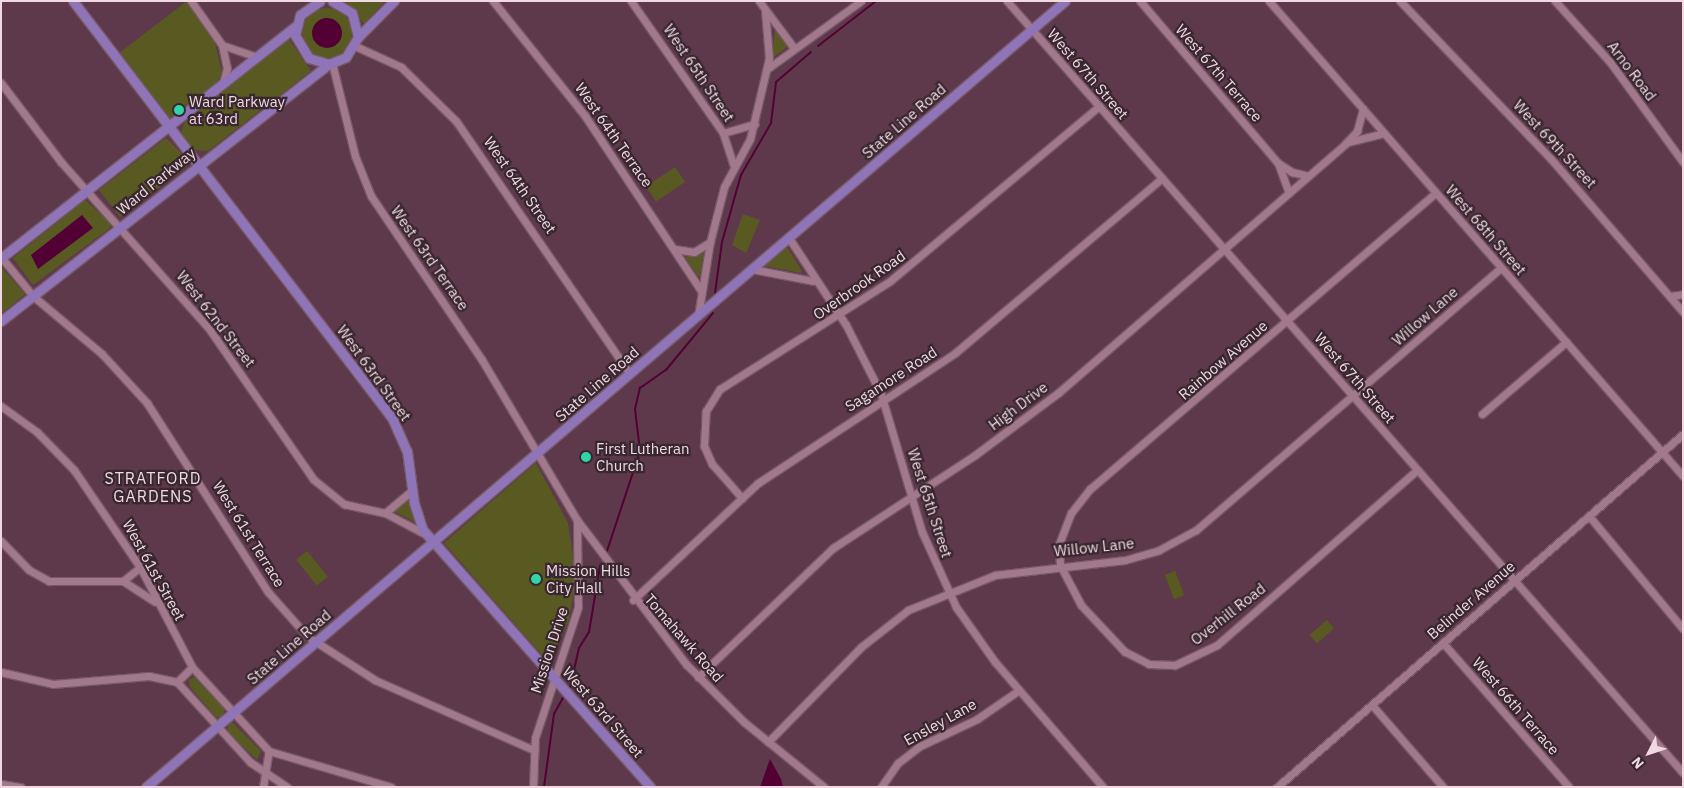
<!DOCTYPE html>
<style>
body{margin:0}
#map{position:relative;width:1684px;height:788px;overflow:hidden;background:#5e394b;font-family:"IBM Plex Sans",sans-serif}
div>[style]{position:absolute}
.green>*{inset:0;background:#595a22;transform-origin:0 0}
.round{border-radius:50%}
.water>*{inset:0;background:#530034}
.stream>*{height:2px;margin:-1px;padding:0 1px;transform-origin:1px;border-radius:1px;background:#530034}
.roads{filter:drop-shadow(1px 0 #765866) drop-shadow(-1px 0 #765866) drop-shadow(0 1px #765866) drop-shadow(0 -1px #765866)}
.minor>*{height:7px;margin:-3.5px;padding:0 3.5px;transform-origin:3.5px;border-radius:3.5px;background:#a2798c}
.major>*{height:9px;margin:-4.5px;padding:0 4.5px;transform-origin:4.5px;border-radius:4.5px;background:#8f74b7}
.dots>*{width:14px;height:14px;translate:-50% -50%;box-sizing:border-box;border:2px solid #38272f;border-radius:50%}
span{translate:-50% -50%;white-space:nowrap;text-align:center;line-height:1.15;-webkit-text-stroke:4.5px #38272f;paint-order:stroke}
.street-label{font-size:15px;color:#f1d9e3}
.poi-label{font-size:15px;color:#f1d9e3}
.left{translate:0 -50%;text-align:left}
.neighbourhood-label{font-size:16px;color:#f1d9e3;letter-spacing:1px}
.frame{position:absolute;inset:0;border:2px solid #f1d9e3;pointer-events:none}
.north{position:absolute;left:1624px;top:728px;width:50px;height:50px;-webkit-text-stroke:4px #38272f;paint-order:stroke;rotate:229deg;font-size:14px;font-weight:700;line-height:20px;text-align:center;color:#f1d9e3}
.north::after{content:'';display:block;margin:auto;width:18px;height:22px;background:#f1d9e3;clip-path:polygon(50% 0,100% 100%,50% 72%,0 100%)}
</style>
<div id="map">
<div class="green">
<div style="clip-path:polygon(187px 1px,215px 43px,222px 73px,216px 84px,170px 118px,118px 54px)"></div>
<div style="clip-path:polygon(346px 1px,385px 1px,364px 24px)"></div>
<div class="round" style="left:302px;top:8px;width:50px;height:50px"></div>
<div style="clip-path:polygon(775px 29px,788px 46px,774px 57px,772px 55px)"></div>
<div style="clip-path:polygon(288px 38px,311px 71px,208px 151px,194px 150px,181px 133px,184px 123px)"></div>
<div style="clip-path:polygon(166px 138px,187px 159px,187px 166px,120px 217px,99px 190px)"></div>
<div style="left:675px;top:167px;width:18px;height:35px;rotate:56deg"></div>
<div style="clip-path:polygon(85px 200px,111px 223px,110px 228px,33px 285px,13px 258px)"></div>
<div style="clip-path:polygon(743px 214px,760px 220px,746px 253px,732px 245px)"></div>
<div style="clip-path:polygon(787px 247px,802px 271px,801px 273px,765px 266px)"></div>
<div style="clip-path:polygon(704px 252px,700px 276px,698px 276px,685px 257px)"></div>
<div style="clip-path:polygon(1px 267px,25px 294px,1px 314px)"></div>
<div style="clip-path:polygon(536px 463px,568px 523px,576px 575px,569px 620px,549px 663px,444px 543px)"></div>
<div style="clip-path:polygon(408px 499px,415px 519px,413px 521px,395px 512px)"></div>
<div style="left:307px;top:551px;width:33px;height:14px;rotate:51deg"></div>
<div style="left:1175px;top:571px;width:26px;height:11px;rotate:69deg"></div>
<div style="left:1327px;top:620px;width:11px;height:23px;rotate:49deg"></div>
<div style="clip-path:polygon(194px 677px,225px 709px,222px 718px,216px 717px,190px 687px,189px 680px)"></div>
<div style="clip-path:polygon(230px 720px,261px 751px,257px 760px,227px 731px)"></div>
</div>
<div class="water">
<div class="round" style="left:312px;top:18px;width:30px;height:30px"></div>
<div style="clip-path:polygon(82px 215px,93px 228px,38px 269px,31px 255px)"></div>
<div style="clip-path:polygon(770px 759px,781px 779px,783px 787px,760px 787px)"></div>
</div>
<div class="stream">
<div style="left:818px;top:46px;width:73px;rotate:-37.8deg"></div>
<div style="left:715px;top:293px;width:51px;rotate:-82.2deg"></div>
<div style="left:722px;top:242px;width:70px;rotate:-74.2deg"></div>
<div style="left:741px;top:175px;width:60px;rotate:-60deg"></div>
<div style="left:771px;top:123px;width:41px;rotate:-83deg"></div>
<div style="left:776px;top:82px;width:46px;rotate:-40.6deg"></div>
<div style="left:607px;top:551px;width:105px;rotate:-71.7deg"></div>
<div style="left:640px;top:451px;width:42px;rotate:-96.8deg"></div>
<div style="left:635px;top:409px;width:22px;rotate:-77deg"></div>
<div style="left:640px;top:388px;width:32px;rotate:-35deg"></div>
<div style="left:666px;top:370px;width:74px;rotate:-50.5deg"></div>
<div style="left:570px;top:687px;width:40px;rotate:-77deg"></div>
<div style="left:579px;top:648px;width:19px;rotate:-58deg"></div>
<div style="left:589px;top:632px;width:67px;rotate:-80.5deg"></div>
<div style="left:544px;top:787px;width:74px;rotate:-82.2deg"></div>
<div style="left:554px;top:714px;width:18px;rotate:-61deg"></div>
</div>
<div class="roads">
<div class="minor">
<div style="left:191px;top:1px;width:54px;rotate:54.8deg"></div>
<div style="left:222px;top:45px;width:24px;rotate:78deg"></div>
<div style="left:227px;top:68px;width:16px;rotate:105deg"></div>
<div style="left:493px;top:1px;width:147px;rotate:51.3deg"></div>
<div style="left:585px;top:116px;width:211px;rotate:56.4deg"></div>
<div style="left:631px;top:1px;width:161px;rotate:55.1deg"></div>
<div style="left:723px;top:133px;width:33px;rotate:72deg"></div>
<div style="left:759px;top:1px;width:59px;rotate:53.3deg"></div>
<div style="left:1007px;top:1px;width:1026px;rotate:48.79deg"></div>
<div style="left:1140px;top:1px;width:213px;rotate:49.6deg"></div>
<div style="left:1278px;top:163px;width:17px;rotate:33deg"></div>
<div style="left:1292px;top:172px;width:17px;rotate:13deg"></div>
<div style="left:1269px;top:1px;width:630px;rotate:48.93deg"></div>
<div style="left:1400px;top:1px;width:219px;rotate:46.3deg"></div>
<div style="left:1551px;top:159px;width:202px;rotate:49.2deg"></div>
<div style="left:1555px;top:1px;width:82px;rotate:48deg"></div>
<div style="left:1610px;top:62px;width:124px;rotate:53.9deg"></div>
<div style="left:222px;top:45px;width:37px;rotate:19deg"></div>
<div style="left:355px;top:46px;width:51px;rotate:24.5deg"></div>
<div style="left:401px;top:67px;width:77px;rotate:44.5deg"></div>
<div style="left:456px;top:121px;width:307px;rotate:55.5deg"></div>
<div style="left:332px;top:63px;width:96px;rotate:76.1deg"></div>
<div style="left:355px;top:156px;width:43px;rotate:68.2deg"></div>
<div style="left:371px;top:196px;width:198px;rotate:55.9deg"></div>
<div style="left:482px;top:360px;width:186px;rotate:59.3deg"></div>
<div style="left:577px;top:520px;width:181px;rotate:52.9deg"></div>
<div style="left:686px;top:664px;width:82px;rotate:45deg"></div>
<div style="left:744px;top:722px;width:103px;rotate:39.1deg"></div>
<div style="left:767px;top:69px;width:116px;rotate:-35.9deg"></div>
<div style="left:1px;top:83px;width:99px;rotate:52.8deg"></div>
<div style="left:61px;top:162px;width:225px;rotate:48.4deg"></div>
<div style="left:210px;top:330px;width:181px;rotate:55.3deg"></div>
<div style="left:313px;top:479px;width:40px;rotate:39deg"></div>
<div style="left:344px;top:504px;width:42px;rotate:12.4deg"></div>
<div style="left:385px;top:513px;width:45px;rotate:27.7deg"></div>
<div style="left:723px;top:133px;width:33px;rotate:-16deg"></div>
<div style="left:1348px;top:142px;width:37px;rotate:-14deg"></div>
<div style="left:1278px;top:163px;width:32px;rotate:70deg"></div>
<div style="left:789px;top:238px;width:104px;rotate:56.8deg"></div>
<div style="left:846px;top:325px;width:77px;rotate:63.1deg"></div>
<div style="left:881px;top:394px;width:144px;rotate:73.5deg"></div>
<div style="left:922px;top:532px;width:82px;rotate:65.6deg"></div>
<div style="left:956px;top:607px;width:67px;rotate:54.7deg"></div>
<div style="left:995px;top:662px;width:165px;rotate:49.2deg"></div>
<div style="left:675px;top:249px;width:19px;rotate:9deg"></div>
<div style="left:694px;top:252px;width:19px;rotate:-32deg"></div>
<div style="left:710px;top:242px;width:57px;rotate:-75.7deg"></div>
<div style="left:724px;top:187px;width:55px;rotate:-61.6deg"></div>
<div style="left:750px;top:139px;width:83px;rotate:-76.8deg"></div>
<div style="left:769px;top:58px;width:48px;rotate:-94.8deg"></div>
<div style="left:1px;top:257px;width:50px;rotate:50.6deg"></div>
<div style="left:33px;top:296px;width:90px;rotate:40deg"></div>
<div style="left:102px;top:354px;width:67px;rotate:47.4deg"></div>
<div style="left:147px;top:403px;width:224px;rotate:57.4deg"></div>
<div style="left:268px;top:592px;width:59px;rotate:48.4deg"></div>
<div style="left:307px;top:636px;width:81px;rotate:32.9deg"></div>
<div style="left:375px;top:680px;width:174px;rotate:23.8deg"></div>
<div style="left:752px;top:269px;width:62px;rotate:11.1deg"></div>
<div style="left:1671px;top:296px;width:12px;rotate:-9deg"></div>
<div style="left:698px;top:316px;width:75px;rotate:-80.8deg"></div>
<div style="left:1px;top:406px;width:44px;rotate:35.8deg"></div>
<div style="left:37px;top:432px;width:53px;rotate:45.8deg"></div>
<div style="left:74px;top:470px;width:117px;rotate:55.8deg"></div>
<div style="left:140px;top:567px;width:113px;rotate:62.5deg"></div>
<div style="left:192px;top:667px;width:114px;rotate:47.5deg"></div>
<div style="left:269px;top:751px;width:127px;rotate:16.4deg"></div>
<div style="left:1482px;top:414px;width:111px;rotate:-40.6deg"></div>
<div style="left:1417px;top:470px;width:266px;rotate:138.8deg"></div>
<div style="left:1217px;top:645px;width:47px;rotate:154.5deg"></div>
<div style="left:1175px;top:665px;width:26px;rotate:-178deg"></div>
<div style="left:1149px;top:664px;width:27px;rotate:-153deg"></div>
<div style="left:1125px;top:652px;width:64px;rotate:-133.1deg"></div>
<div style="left:1081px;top:605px;width:45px;rotate:-117.7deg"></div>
<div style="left:1060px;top:565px;width:21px;rotate:-93deg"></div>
<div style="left:1059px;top:544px;width:33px;rotate:-69deg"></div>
<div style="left:1071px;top:513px;width:31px;rotate:-52deg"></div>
<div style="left:1090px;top:489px;width:455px;rotate:-40.6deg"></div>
<div style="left:742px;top:498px;width:45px;rotate:-131.4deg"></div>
<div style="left:712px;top:464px;width:20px;rotate:-114deg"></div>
<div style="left:704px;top:446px;width:35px;rotate:-87deg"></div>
<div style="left:706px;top:411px;width:26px;rotate:-58deg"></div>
<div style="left:720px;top:389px;width:201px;rotate:-32.4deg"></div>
<div style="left:890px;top:281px;width:273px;rotate:-39.9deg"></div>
<div style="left:385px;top:513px;width:35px;rotate:-40deg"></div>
<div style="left:1589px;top:516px;width:147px;rotate:50.2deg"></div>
<div style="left:1px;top:541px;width:40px;rotate:46deg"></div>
<div style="left:29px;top:570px;width:23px;rotate:29deg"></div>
<div style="left:49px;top:581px;width:74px"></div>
<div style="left:123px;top:581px;width:38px;rotate:33deg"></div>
<div style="left:123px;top:581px;width:22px;rotate:-39deg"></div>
<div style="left:633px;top:600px;width:171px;rotate:-43.1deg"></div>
<div style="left:758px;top:483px;width:236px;rotate:-33.4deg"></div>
<div style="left:955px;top:353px;width:271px;rotate:-40.2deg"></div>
<div style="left:1443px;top:643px;width:191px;rotate:48.8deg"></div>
<div style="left:1px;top:672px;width:53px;rotate:13deg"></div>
<div style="left:53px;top:684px;width:96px;rotate:-4.8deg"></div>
<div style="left:149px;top:676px;width:29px;rotate:12deg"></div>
<div style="left:177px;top:682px;width:108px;rotate:47.6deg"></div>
<div style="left:250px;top:762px;width:45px;rotate:34deg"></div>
<div style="left:698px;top:677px;width:187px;rotate:-43.7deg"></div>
<div style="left:833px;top:548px;width:170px;rotate:-33.2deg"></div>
<div style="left:975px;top:455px;width:104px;rotate:-36.8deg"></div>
<div style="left:1058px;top:393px;width:380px;rotate:-40.9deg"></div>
<div style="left:1345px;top:144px;width:18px;rotate:-47deg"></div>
<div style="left:1357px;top:131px;width:23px;rotate:-75deg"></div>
<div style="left:177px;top:682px;width:21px;rotate:-45deg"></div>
<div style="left:1372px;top:705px;width:108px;rotate:49.1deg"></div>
<div style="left:768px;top:742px;width:133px;rotate:-45.6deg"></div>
<div style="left:861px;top:647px;width:60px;rotate:-38.2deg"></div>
<div style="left:908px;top:610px;width:94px;rotate:-21.9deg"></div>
<div style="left:995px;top:575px;width:131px;rotate:-6.6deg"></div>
<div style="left:1125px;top:560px;width:35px;rotate:-16deg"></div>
<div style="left:1159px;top:550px;width:42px;rotate:-28.4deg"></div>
<div style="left:1196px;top:530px;width:402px;rotate:-40.7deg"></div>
<div style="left:1px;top:784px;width:20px;rotate:9deg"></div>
<div style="left:263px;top:787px;width:36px;rotate:-81deg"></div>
<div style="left:533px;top:787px;width:49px;rotate:-87.7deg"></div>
<div style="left:535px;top:738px;width:138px;rotate:-71.8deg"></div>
<div style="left:578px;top:607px;width:87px;rotate:-90.7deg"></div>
<div style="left:881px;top:787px;width:29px;rotate:-55deg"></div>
<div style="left:898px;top:763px;width:28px;rotate:-38deg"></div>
<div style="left:920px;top:746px;width:63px;rotate:-25.3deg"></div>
<div style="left:977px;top:719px;width:51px;rotate:-34.6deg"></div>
<div style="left:1277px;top:787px;width:538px;rotate:-41.01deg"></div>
</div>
<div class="major">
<div style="left:73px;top:1px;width:525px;rotate:52.58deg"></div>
<div style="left:392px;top:418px;width:36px;rotate:66deg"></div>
<div style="left:407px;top:451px;width:52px;rotate:82.3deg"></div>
<div style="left:414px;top:503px;width:28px;rotate:72deg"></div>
<div style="left:423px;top:530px;width:343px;rotate:48.5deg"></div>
<div style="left:320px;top:1px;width:24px;rotate:145deg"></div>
<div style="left:300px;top:15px;width:21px;rotate:104deg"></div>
<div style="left:295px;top:35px;width:27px;rotate:59deg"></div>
<div style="left:309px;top:58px;width:21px;rotate:17deg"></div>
<div style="left:329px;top:64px;width:18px;rotate:-22deg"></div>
<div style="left:346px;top:57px;width:23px;rotate:-59deg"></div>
<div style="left:358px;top:37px;width:25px;rotate:-104deg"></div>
<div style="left:352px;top:13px;width:23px;rotate:-149deg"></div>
<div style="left:358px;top:37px;width:51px;rotate:-45deg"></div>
<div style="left:1px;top:258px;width:375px;rotate:-38.2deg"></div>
<div style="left:1px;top:321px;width:417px;rotate:-38.1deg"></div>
<div style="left:146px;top:787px;width:1209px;rotate:-40.54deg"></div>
</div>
</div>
<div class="dots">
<div style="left:179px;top:110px;background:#31d4a9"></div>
<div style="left:586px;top:457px;background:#31d4a9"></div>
<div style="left:536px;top:579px;background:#31d4a9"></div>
</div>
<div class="street-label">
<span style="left:1632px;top:71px;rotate:53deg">Arno Road</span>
<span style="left:699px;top:73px;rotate:56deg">West 65th Street</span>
<span style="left:1219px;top:73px;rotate:49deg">West 67th Terrace</span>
<span style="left:1088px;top:74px;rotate:49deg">West 67th Street</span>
<span style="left:904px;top:121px;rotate:-41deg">State Line Road</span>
<span style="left:614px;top:135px;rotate:55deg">West 64th Terrace</span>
<span style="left:1555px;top:144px;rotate:47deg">West 69th Street</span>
<span style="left:156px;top:181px;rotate:-39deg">Ward Parkway</span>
<span style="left:520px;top:185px;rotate:55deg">West 64th Street</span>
<span style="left:1486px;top:230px;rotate:49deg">West 68th Street</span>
<span style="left:430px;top:258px;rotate:55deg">West 63rd Terrace</span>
<span style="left:859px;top:285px;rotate:-35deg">Overbrook Road</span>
<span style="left:1425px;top:316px;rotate:-41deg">Willow Lane</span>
<span style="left:216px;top:319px;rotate:52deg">West 62nd Street</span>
<span style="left:1223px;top:360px;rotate:-41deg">Rainbow Avenue</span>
<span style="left:374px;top:373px;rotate:54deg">West 63rd Street</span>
<span style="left:1355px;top:378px;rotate:49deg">West 67th Street</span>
<span style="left:891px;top:379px;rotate:-33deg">Sagamore Road</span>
<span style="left:597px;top:384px;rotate:-41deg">State Line Road</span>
<span style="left:1018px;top:406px;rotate:-37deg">High Drive</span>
<span style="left:930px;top:503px;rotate:72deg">West 65th Street</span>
<span style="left:249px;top:534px;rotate:58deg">West 61st Terrace</span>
<span style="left:1094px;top:547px;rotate:-6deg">Willow Lane</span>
<span style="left:154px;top:570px;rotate:61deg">West 61st Street</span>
<span style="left:1471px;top:600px;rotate:-41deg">Belinder Avenue</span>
<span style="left:1228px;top:614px;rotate:-38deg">Overhill Road</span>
<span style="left:684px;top:638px;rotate:49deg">Tomahawk Road</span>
<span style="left:289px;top:647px;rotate:-41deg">State Line Road</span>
<span style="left:549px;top:650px;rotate:-72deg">Mission Drive</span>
<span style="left:1516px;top:706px;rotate:49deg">West 66th Terrace</span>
<span style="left:603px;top:712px;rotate:49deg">West 63rd Street</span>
<span style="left:940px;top:722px;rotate:-29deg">Ensley Lane</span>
</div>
<div class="poi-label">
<span class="left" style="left:189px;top:110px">Ward Parkway<br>at 63rd</span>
<span class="left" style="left:596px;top:457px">First Lutheran<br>Church</span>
<span class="left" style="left:546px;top:579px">Mission Hills<br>City Hall</span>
</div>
<div class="neighbourhood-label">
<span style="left:153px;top:487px">STRATFORD<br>GARDENS</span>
</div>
<div class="frame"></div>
<div class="north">N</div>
</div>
